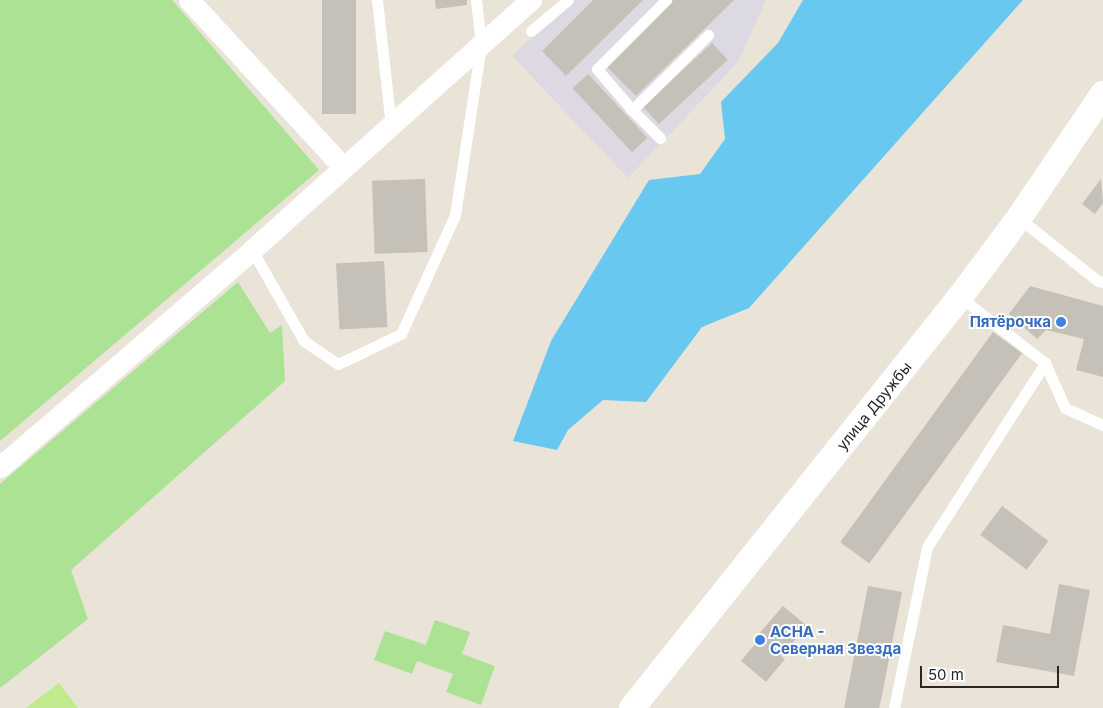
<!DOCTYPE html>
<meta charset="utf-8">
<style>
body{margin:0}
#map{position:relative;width:1103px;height:708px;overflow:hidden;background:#eae3d8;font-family:Inter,sans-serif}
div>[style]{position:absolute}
.industrial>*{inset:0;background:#dcd9e2}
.green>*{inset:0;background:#ace293}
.pitch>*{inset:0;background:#c1ea8e}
.water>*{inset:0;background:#68c8ef}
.building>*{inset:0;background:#c5c0b8;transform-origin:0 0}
.service>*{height:11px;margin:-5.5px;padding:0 5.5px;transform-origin:5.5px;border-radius:5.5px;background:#fff}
.minor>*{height:21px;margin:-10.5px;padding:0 10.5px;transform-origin:10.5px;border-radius:10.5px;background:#fff}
.tertiary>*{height:26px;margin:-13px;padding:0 13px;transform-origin:13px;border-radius:13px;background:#fff}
.dots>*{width:14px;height:14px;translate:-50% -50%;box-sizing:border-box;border:2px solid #fff;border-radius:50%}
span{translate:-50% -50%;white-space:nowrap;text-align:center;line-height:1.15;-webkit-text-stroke:4px #fff;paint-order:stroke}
.shop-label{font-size:15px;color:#366cbe;font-weight:700}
.right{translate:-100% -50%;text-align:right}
.left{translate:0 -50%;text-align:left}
.street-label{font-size:15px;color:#272727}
.scale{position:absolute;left:920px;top:666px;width:139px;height:22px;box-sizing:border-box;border:2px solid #272727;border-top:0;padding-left:6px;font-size:15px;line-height:18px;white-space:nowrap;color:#272727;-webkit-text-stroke:4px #fff;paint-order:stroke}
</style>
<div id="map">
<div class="industrial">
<div style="clip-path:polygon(571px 0,766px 0,738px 62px,628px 178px,512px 56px)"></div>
</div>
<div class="green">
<div style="clip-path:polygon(0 0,172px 0,319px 170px,0 441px)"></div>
<div style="clip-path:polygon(238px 282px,270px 333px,282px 325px,285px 381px,71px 570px,88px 619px,0 688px,0 484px)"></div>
<div style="clip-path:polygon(435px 620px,470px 632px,462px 654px,495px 666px,481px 705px,446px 692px,453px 674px,417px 661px,412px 674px,374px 660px,385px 631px,426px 645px)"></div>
</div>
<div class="pitch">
<div style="clip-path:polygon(59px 683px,78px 708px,26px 708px)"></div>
</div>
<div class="water">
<div style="clip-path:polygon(803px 0,1023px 0,749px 308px,702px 327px,646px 402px,603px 400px,568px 430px,557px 450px,513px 441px,551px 341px,649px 180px,700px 174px,725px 139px,721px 102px,778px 43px)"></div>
</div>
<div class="building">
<div style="left:322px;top:0;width:34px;height:114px"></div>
<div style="clip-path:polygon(435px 0,467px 0,467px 5px,436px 9px)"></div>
<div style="clip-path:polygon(593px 0,643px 0,566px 76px,542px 51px)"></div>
<div style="clip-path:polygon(673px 0,734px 0,636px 96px,606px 66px)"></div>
<div style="left:712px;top:43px;width:23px;height:94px;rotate:47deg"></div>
<div style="left:588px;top:74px;width:87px;height:21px;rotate:47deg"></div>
<div style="left:425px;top:179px;width:73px;height:53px;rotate:88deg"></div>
<div style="clip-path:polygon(1101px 179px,1103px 203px,1095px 214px,1082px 204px)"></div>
<div style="left:384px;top:261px;width:66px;height:48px;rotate:87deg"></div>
<div style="clip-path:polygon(1030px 286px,1103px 306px,1103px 377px,1076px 370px,1084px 339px,1046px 330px,1037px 339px,1009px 314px)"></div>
<div style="left:993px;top:332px;width:36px;height:260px;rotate:36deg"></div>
<div style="left:1002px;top:506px;width:58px;height:36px;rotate:37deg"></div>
<div style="clip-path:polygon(1059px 584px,1090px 590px,1074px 676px,996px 662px,1003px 625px,1050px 634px)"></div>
<div style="clip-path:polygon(868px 586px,902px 592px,882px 695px,879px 708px,844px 708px)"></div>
<div style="clip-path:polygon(783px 606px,807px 626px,781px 656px,785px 659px,766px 682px,741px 661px,760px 638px,757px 636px)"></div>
</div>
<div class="service">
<div style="left:377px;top:0;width:128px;rotate:83.7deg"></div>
<div style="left:531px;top:31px;width:48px;rotate:-40deg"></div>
<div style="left:632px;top:110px;width:107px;rotate:-44.6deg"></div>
<div style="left:660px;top:138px;width:40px;rotate:-135deg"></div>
<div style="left:632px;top:110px;width:54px;rotate:-130.5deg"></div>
<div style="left:597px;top:69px;width:98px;rotate:-45deg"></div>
<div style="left:1019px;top:218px;width:101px;rotate:38.6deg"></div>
<div style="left:1098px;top:281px;width:5px;rotate:11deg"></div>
<div style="left:252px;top:250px;width:105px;rotate:60.3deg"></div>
<div style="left:304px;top:341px;width:41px;rotate:34.1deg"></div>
<div style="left:338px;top:364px;width:70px;rotate:-25.5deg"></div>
<div style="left:401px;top:334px;width:131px;rotate:-65.6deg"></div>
<div style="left:455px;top:215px;width:172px;rotate:-81.3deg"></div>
<div style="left:481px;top:45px;width:45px;rotate:-96.3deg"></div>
<div style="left:960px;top:297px;width:108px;rotate:37.8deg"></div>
<div style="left:1045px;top:363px;width:49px;rotate:66deg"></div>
<div style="left:1065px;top:408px;width:42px;rotate:24.1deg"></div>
<div style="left:894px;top:708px;width:164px;rotate:-78.4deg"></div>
<div style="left:927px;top:547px;width:219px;rotate:-57.3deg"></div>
</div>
<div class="minor">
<div style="left:189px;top:0;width:227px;rotate:47.3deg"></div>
<div style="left:0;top:467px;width:333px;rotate:-40.7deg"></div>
<div style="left:252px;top:250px;width:375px;rotate:-41.9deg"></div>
</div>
<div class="tertiary">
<div style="left:632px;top:708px;width:526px;rotate:-51.41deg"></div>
<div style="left:960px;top:297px;width:99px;rotate:-53.2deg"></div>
<div style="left:1019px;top:218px;width:150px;rotate:-55.9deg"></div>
</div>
<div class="dots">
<div style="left:1061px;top:322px;background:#3f7fe0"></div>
<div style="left:760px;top:640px;background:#3f7fe0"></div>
</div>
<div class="shop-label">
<span class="right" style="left:1051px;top:322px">Пятёрочка</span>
<span class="left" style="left:770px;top:640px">АСНА -<br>Северная Звезда</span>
</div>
<div class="street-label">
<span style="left:874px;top:406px;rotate:-51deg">улица Дружбы</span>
</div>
<div class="scale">50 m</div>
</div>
